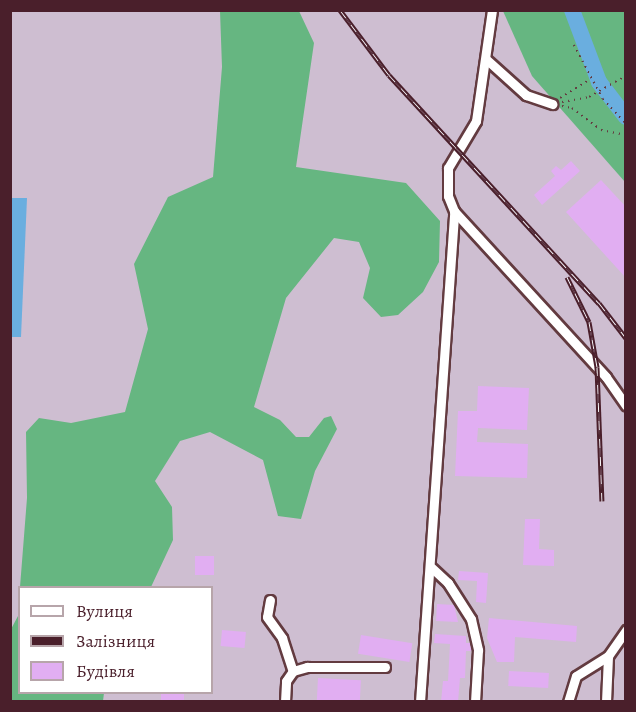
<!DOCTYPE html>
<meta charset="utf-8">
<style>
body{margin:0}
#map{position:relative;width:636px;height:712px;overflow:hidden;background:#eedcba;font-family:Alegreya,serif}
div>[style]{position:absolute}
.industrial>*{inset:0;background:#cebed1}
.forest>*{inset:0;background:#66b681}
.water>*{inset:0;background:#6aaedf}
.river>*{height:16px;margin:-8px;padding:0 8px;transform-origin:8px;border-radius:8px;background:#6aaedf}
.building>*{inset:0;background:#e1aef2;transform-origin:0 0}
.path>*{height:1.5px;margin-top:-0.75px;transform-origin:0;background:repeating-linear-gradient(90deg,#633b40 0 1.5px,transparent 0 6px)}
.roads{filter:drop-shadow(2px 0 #633b40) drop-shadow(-2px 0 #633b40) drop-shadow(0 2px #633b40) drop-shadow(0 -2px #633b40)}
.minor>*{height:9px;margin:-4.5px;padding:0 4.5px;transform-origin:4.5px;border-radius:4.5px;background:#fff}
.rail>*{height:5px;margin-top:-2.5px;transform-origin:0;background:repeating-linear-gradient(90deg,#fff 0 9px,#4a1f2b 0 18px);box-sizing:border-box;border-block:2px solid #4a1f2b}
.path-bridge>*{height:1.5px;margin-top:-0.75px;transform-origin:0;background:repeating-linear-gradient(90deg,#633b40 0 1.5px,transparent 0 6px)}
span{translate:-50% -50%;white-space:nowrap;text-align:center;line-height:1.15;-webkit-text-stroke:6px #fff;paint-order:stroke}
.frame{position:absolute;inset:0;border:12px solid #4a1f2b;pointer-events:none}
.legend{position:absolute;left:18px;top:586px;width:195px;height:108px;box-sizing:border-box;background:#fff;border:2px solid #b7a5aa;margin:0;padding:8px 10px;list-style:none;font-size:18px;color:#4a1f2b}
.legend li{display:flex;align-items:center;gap:12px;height:30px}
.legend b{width:30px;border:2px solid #b7a5aa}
</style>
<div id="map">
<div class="industrial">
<div style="clip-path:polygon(10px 11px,625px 11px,625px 701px,103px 701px,102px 693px,212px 692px,212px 588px,20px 588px,19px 677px,11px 677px)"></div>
</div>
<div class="forest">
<div style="clip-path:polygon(220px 11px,299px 11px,314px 43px,296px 167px,406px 183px,440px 221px,439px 262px,423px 292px,398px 315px,381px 317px,363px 298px,370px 268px,359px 242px,334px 238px,286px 298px,254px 407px,280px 420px,296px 437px,309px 437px,324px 418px,331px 416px,337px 429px,315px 471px,301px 519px,278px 516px,263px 460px,210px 432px,180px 441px,155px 481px,172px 507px,173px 540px,151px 587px,20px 587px,27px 498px,26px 432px,39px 418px,71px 423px,125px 412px,148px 329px,134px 264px,168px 197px,213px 177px,222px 67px)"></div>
<div style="clip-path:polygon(503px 11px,625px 11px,625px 182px,532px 76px)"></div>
<div style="clip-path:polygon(19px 596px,20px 692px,104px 693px,103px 701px,11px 701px,10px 631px,18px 616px)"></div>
</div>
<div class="water">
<div style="clip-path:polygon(11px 198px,27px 198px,21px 337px,11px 337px)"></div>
</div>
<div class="river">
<div style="left:572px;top:10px;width:77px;rotate:69.4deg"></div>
<div style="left:599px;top:82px;width:44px;rotate:52.4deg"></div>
</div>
<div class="building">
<div style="clip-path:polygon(571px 161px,580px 171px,542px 205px,534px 195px,555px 176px,551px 171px,556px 166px,561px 170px)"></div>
<div style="clip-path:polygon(601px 180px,626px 207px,626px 278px,566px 212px)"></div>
<div style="clip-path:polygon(478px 386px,529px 388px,527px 430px,478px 428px,477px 442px,528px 444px,527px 478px,455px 476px,458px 411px,477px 411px)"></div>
<div style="clip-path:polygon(525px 519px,540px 519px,539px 549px,554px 550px,554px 566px,523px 565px)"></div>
<div style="left:195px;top:556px;width:19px;height:19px"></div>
<div style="clip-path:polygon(459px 571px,488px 573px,486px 603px,476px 602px,477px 581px,458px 580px)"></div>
<div style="clip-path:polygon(437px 604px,454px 605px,458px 622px,436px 621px)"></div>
<div style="clip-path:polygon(489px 618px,577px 626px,576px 642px,515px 637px,514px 662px,497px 662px,487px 638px)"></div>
<div style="left:222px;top:630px;width:24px;height:16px;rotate:5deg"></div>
<div style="clip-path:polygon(435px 634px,466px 636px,466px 643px,470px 643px,471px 651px,466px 651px,465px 678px,460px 678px,458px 702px,441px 702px,443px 681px,448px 681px,450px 644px,434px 643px)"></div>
<div style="left:361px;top:635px;width:52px;height:19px;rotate:9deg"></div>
<div style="left:509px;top:671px;width:40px;height:15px;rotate:3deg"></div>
<div style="left:318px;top:678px;width:43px;height:24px;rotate:3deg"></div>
<div style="left:161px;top:693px;width:23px;height:9px"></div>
</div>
<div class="path">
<div style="left:574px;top:45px;width:61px;rotate:61.8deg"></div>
<div style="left:603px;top:99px;width:34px;rotate:47deg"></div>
<div style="left:615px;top:82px;width:13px;rotate:-29deg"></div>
<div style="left:560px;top:98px;width:36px;rotate:-32deg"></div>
<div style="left:562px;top:102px;width:27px;rotate:-10deg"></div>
<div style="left:562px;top:106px;width:10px;rotate:11deg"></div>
<div style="left:572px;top:108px;width:36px;rotate:37deg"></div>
<div style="left:601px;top:130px;width:25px;rotate:11deg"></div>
</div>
<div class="roads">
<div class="minor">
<div style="left:492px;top:10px;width:112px;rotate:98.2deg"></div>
<div style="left:476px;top:121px;width:55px;rotate:120.8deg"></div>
<div style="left:448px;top:168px;width:28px;rotate:90deg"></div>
<div style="left:448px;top:196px;width:16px;rotate:68deg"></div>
<div style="left:454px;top:211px;width:225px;rotate:47.5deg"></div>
<div style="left:606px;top:377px;width:35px;rotate:55deg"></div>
<div style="left:486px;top:59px;width:54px;rotate:42deg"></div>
<div style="left:526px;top:95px;width:28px;rotate:19deg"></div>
<div style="left:432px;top:568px;width:22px;rotate:43deg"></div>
<div style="left:448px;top:583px;width:43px;rotate:57.4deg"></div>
<div style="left:471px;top:619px;width:32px;rotate:77deg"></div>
<div style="left:478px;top:650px;width:52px;rotate:93.3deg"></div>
<div style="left:270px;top:600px;width:17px;rotate:100deg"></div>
<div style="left:267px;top:617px;width:26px;rotate:54deg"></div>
<div style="left:282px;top:638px;width:35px;rotate:72deg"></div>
<div style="left:285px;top:702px;width:21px;rotate:-87deg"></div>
<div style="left:286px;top:681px;width:12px;rotate:-55deg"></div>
<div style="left:293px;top:671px;width:15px;rotate:-16deg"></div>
<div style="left:307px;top:667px;width:78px"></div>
<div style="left:420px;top:702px;width:492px;rotate:-86deg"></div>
<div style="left:568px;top:702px;width:27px;rotate:-73deg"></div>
<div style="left:576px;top:676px;width:38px;rotate:-32deg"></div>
<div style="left:608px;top:656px;width:32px;rotate:-55deg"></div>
<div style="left:606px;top:702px;width:46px;rotate:-87.5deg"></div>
</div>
</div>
<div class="rail">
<div style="left:340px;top:10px;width:81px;rotate:53deg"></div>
<div style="left:389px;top:75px;width:310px;rotate:47.4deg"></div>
<div style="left:599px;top:303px;width:44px;rotate:52.4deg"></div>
<div style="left:567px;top:277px;width:50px;rotate:63.9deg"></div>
<div style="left:589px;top:322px;width:46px;rotate:79.9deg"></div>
<div style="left:597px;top:367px;width:134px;rotate:87.9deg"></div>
</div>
<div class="path-bridge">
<div style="left:589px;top:97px;width:30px;rotate:-30deg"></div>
</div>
<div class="frame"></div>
<ul class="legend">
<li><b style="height:8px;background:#fff"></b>Вулиця</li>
<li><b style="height:8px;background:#4a1f2b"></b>Залізниця</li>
<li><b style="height:16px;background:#e1aef2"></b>Будівля</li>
</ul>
</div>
